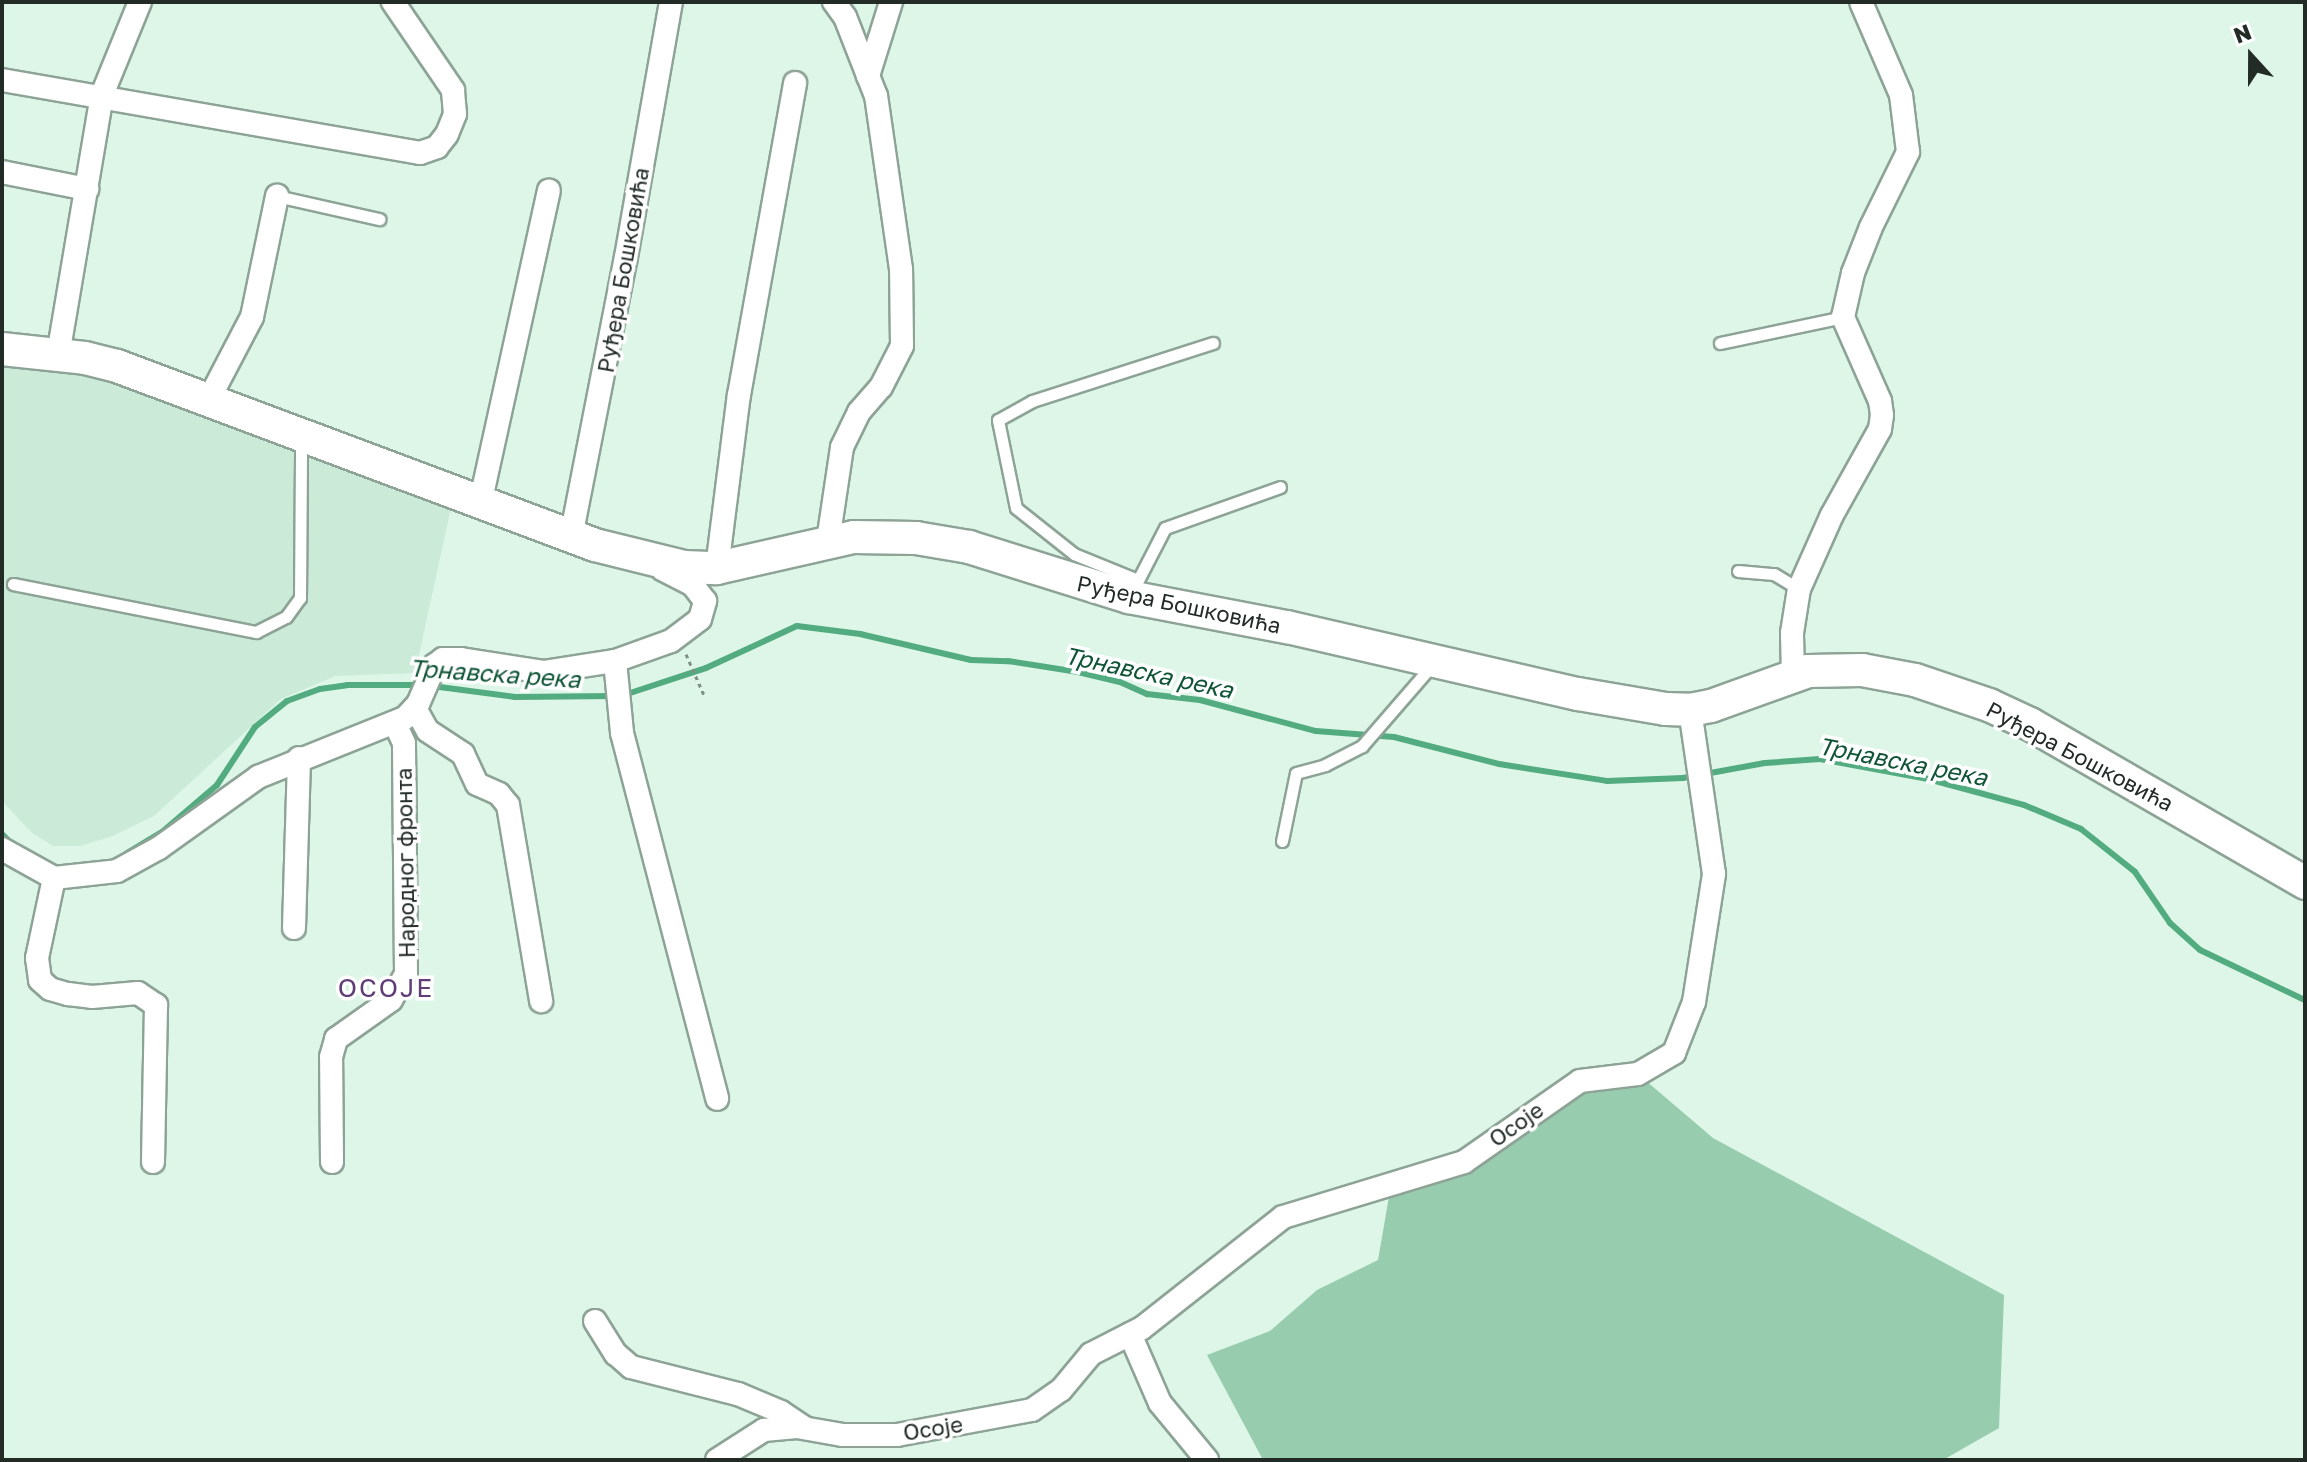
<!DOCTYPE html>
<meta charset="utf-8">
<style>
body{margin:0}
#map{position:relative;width:2307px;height:1462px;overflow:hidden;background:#ddf6e8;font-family:"Golos Text",sans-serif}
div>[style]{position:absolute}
.built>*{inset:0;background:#cbead8}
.green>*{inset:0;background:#98ccaf}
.stream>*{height:6px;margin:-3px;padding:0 3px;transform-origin:3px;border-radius:3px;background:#53ab80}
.path>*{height:3px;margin-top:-1.5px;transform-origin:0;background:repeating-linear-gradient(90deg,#7e8f85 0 4px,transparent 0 8px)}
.roads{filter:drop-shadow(2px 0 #8da396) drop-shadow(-2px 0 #8da396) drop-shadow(0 2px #8da396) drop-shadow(0 -2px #8da396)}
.lane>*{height:11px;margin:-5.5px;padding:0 5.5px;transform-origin:5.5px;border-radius:5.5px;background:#fff}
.street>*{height:22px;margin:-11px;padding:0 11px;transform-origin:11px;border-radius:11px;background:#fff}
.secondary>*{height:32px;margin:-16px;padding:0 16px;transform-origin:16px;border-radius:16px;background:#fff}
span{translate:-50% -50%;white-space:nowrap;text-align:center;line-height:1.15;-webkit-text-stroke:7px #fff;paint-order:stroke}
.street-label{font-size:22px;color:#222b26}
.water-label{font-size:24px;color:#0f5437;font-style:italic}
.quarter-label{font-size:26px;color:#603d77;letter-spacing:2px}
.frame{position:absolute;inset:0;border:4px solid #222b26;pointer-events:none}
.north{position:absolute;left:2211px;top:16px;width:80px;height:80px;-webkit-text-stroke:6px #fff;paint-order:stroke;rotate:339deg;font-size:22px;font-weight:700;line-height:32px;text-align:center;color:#222b26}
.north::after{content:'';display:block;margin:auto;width:28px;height:36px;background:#222b26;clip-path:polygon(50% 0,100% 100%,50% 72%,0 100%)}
</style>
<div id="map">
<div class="built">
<div style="clip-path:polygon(2px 349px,58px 355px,454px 494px,415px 673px,335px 676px,281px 699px,154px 816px,110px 837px,80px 846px,53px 846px,32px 833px,2px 801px)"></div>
</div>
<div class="green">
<div style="clip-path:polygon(1638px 1074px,1713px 1138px,2004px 1295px,1999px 1428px,1943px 1460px,1263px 1460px,1207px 1355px,1270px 1331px,1317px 1290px,1378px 1260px,1391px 1185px,1464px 1162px,1580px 1081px)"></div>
</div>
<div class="stream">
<div style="left:432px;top:686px;width:84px;rotate:7.5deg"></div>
<div style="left:515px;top:697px;width:98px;rotate:-0.6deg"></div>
<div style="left:624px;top:695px;width:86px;rotate:-18.2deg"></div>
<div style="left:706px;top:668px;width:100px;rotate:-24.8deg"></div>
<div style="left:797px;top:626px;width:64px;rotate:7.2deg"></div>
<div style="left:860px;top:634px;width:114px;rotate:13.2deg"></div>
<div style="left:971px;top:660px;width:37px;rotate:2deg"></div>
<div style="left:1008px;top:661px;width:71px;rotate:8.9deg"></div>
<div style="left:1078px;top:672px;width:43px;rotate:13.4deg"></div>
<div style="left:1120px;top:682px;width:30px;rotate:24deg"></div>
<div style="left:1147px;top:694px;width:53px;rotate:6.5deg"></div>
<div style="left:1200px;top:700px;width:120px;rotate:15deg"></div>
<div style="left:1316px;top:731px;width:78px;rotate:4.4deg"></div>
<div style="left:1394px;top:737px;width:108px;rotate:14.4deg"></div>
<div style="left:1499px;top:764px;width:109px;rotate:8.9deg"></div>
<div style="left:1607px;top:781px;width:76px;rotate:-2.3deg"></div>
<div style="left:1683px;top:778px;width:83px;rotate:-10.4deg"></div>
<div style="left:1765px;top:763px;width:55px;rotate:-4.2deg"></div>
<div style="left:1820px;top:759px;width:110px;rotate:10.5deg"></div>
<div style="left:1928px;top:779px;width:99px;rotate:15.2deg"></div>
<div style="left:2024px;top:805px;width:62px;rotate:22.8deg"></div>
<div style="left:2081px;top:829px;width:69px;rotate:38.5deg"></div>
<div style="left:2135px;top:872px;width:62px;rotate:55.5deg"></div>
<div style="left:2170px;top:923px;width:40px;rotate:42deg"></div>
<div style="left:2200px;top:950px;width:116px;rotate:25.5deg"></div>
<div style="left:2px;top:834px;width:14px;rotate:45deg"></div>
<div style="left:127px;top:853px;width:41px;rotate:-31deg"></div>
<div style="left:162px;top:832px;width:72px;rotate:-40.5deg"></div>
<div style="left:217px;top:785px;width:69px;rotate:-56.8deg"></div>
<div style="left:255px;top:727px;width:41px;rotate:-39.1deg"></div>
<div style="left:287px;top:701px;width:35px;rotate:-20deg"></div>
<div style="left:320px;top:689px;width:27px;rotate:-8deg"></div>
<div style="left:347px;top:685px;width:74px"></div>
</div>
<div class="path">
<div style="left:686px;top:654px;width:45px;rotate:66.3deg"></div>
</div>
<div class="roads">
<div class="lane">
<div style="left:277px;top:196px;width:105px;rotate:12.7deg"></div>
<div style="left:1720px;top:343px;width:126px;rotate:-11.9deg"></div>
<div style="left:1738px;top:571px;width:36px;rotate:5deg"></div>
<div style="left:1774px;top:574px;width:29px;rotate:31deg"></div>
<div style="left:1138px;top:580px;width:69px;rotate:-157.9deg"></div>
<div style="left:1074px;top:554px;width:74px;rotate:-141.6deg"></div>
<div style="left:1016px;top:508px;width:90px;rotate:-101.6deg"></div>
<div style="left:998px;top:420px;width:39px;rotate:-29deg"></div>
<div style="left:1032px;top:401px;width:190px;rotate:-17.8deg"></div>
<div style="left:13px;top:584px;width:248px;rotate:11.2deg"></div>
<div style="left:256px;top:632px;width:34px;rotate:-27deg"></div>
<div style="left:286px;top:617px;width:24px;rotate:-54deg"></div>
<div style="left:300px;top:598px;width:159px;rotate:-89.6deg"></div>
<div style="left:1135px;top:586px;width:65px;rotate:-62.7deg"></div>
<div style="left:1165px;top:528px;width:122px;rotate:-19.6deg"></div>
<div style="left:1282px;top:841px;width:69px;rotate:-78.4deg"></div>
<div style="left:1296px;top:773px;width:30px;rotate:-15deg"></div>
<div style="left:1325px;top:765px;width:42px;rotate:-27.2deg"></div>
<div style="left:1362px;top:746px;width:110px;rotate:-49.1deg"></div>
</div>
<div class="street">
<div style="left:868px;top:76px;width:77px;rotate:-72.7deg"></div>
<div style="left:2px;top:80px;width:424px;rotate:9.9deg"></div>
<div style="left:420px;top:153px;width:18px;rotate:-19deg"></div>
<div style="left:437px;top:147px;width:16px;rotate:-52deg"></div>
<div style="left:447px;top:134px;width:22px;rotate:-68deg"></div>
<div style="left:455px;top:114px;width:24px;rotate:-95deg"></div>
<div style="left:453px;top:90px;width:107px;rotate:-124.3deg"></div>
<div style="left:2px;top:172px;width:87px;rotate:11.3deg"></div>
<div style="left:58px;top:355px;width:264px;rotate:-80.4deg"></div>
<div style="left:102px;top:95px;width:100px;rotate:-67.8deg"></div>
<div style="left:208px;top:401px;width:95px;rotate:-62.4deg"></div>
<div style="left:252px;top:317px;width:124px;rotate:-78.3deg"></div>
<div style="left:480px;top:504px;width:321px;rotate:-77.6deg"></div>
<div style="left:571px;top:537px;width:285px;rotate:-78.9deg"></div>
<div style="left:626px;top:257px;width:259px;rotate:-80deg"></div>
<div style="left:828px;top:541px;width:95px;rotate:-81.5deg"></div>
<div style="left:842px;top:447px;width:39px;rotate:-64deg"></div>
<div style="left:859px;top:412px;width:33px;rotate:-49deg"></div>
<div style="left:881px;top:387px;width:46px;rotate:-62.9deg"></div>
<div style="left:902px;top:346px;width:77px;rotate:-90.7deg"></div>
<div style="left:901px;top:269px;width:175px;rotate:-98.2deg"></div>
<div style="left:876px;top:96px;width:85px;rotate:-111.4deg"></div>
<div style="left:845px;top:17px;width:19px;rotate:-126deg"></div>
<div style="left:717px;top:568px;width:174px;rotate:-82.8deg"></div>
<div style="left:739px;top:395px;width:317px;rotate:-79.8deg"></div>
<div style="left:615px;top:661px;width:72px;rotate:84.4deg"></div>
<div style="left:622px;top:733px;width:378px;rotate:75.4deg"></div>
<div style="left:1793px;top:675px;width:42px;rotate:-91.4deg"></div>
<div style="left:1792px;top:633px;width:45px;rotate:-81deg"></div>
<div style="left:1799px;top:589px;width:81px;rotate:-66deg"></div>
<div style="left:1832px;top:515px;width:98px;rotate:-60.8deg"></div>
<div style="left:1880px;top:429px;width:14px;rotate:-82deg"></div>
<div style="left:1882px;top:415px;width:14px;rotate:-98deg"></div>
<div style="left:1880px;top:401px;width:92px;rotate:-113.8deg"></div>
<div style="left:1843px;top:317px;width:45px;rotate:-77.2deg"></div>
<div style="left:1853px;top:273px;width:49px;rotate:-68.6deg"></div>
<div style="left:1871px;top:227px;width:84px;rotate:-63.7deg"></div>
<div style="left:1908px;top:152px;width:57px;rotate:-97deg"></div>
<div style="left:1901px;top:95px;width:101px;rotate:-113.3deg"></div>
<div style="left:415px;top:708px;width:26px;rotate:61deg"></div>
<div style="left:428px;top:731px;width:42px;rotate:33.3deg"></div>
<div style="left:463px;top:754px;width:33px;rotate:65deg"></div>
<div style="left:477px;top:784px;width:24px;rotate:24deg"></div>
<div style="left:499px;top:794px;width:14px;rotate:51deg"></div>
<div style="left:508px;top:805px;width:199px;rotate:80.4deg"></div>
<div style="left:2px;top:849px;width:60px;rotate:29.1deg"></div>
<div style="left:54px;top:878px;width:63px;rotate:-6.3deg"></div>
<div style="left:117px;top:871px;width:48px;rotate:-28.7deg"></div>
<div style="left:159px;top:848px;width:122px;rotate:-35.6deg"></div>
<div style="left:258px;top:777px;width:158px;rotate:-21.9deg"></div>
<div style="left:405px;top:718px;width:19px;rotate:-47deg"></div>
<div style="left:418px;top:704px;width:43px;rotate:-66.4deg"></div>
<div style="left:435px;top:665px;width:10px;rotate:-37deg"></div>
<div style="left:443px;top:659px;width:18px"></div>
<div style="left:461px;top:659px;width:83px;rotate:9deg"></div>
<div style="left:543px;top:672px;width:73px;rotate:-8.7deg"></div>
<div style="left:615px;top:661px;width:59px;rotate:-19.7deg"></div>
<div style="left:671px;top:641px;width:36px;rotate:-37deg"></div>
<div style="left:700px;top:619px;width:19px;rotate:-74deg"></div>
<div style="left:705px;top:601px;width:20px;rotate:-127deg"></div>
<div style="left:693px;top:585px;width:34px;rotate:-153deg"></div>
<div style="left:54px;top:878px;width:82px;rotate:102deg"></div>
<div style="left:37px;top:958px;width:22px;rotate:82deg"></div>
<div style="left:40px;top:980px;width:13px;rotate:42deg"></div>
<div style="left:50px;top:989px;width:19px;rotate:16deg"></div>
<div style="left:68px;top:994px;width:24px;rotate:7deg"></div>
<div style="left:92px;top:997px;width:46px;rotate:-5deg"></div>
<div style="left:138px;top:993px;width:22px;rotate:34deg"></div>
<div style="left:156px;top:1005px;width:157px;rotate:91.1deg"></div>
<div style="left:294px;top:928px;width:170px;rotate:-88.3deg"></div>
<div style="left:332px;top:1162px;width:105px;rotate:-90.5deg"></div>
<div style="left:331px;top:1057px;width:19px;rotate:-74deg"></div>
<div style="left:336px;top:1039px;width:67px;rotate:-35.3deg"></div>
<div style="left:391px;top:1000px;width:30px;rotate:-60deg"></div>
<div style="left:406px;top:974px;width:231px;rotate:-90.5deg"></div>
<div style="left:404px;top:743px;width:21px;rotate:-115deg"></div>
<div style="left:595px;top:1321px;width:39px;rotate:58deg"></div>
<div style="left:616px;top:1354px;width:20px;rotate:41deg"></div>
<div style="left:631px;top:1367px;width:110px;rotate:14.2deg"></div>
<div style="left:738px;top:1394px;width:47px;rotate:22.7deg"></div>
<div style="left:781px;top:1412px;width:29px;rotate:34deg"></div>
<div style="left:1130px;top:1334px;width:75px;rotate:66.5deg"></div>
<div style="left:1160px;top:1403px;width:74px;rotate:50.5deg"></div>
<div style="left:717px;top:1460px;width:56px;rotate:-32.6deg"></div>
<div style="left:764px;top:1430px;width:33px;rotate:-5deg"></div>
<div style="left:797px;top:1427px;width:47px;rotate:9.9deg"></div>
<div style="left:843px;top:1435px;width:54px"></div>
<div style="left:897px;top:1435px;width:137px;rotate:-10.5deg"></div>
<div style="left:1032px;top:1410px;width:35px;rotate:-35deg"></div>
<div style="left:1061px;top:1390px;width:47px;rotate:-50.2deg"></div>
<div style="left:1091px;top:1354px;width:57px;rotate:-27deg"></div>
<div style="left:1142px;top:1328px;width:179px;rotate:-38.2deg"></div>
<div style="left:1283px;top:1217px;width:189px;rotate:-16.9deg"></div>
<div style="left:1464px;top:1162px;width:141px;rotate:-34.9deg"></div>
<div style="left:1580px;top:1081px;width:58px;rotate:-6.9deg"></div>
<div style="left:1638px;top:1074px;width:42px;rotate:-30.3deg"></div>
<div style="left:1674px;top:1053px;width:55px;rotate:-68.6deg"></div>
<div style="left:1694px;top:1002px;width:130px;rotate:-81.1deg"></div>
<div style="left:1714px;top:874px;width:166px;rotate:-98.3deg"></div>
</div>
<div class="secondary">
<div style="left:2px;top:349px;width:83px;rotate:6.2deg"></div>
<div style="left:85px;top:358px;width:33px;rotate:14deg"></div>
<div style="left:117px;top:366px;width:510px;rotate:20.53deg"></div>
<div style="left:595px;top:545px;width:92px;rotate:13.9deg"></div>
<div style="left:684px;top:567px;width:33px;rotate:2deg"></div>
<div style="left:717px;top:568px;width:140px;rotate:-12.8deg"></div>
<div style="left:854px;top:537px;width:62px;rotate:0.9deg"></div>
<div style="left:916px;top:538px;width:54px;rotate:9.6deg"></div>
<div style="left:969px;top:547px;width:168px;rotate:17.4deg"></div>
<div style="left:1129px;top:597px;width:161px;rotate:10.8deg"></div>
<div style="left:1287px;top:627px;width:299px;rotate:13deg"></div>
<div style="left:1578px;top:694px;width:89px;rotate:9.7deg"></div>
<div style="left:1666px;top:709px;width:24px;rotate:2deg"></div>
<div style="left:1690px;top:710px;width:21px;rotate:-11deg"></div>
<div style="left:1711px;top:706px;width:103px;rotate:-19.8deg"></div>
<div style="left:1808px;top:671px;width:54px;rotate:-1.1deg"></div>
<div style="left:1862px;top:670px;width:54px;rotate:10.7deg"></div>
<div style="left:1915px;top:680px;width:78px;rotate:18.7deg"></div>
<div style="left:1989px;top:705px;width:45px;rotate:24.9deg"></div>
<div style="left:2030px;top:724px;width:318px;rotate:30deg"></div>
</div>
</div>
<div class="street-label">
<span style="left:623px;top:270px;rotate:-80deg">Руђера Бошковића</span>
<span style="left:1179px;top:604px;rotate:12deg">Руђера Бошковића</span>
<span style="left:2080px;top:756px;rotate:28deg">Руђера Бошковића</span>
<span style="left:405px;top:863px;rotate:-91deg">Народног фронта</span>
<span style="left:1516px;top:1124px;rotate:-35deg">Осоје</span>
<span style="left:933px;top:1428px;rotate:-9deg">Осоје</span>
</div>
<div class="water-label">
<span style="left:1149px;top:672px;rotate:12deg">Трнавска река</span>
<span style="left:495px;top:673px;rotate:4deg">Трнавска река</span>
<span style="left:1903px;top:761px;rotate:11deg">Трнавска река</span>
</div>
<div class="quarter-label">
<span style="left:386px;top:988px">ОСОЈЕ</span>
</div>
<div class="frame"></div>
<div class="north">N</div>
</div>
